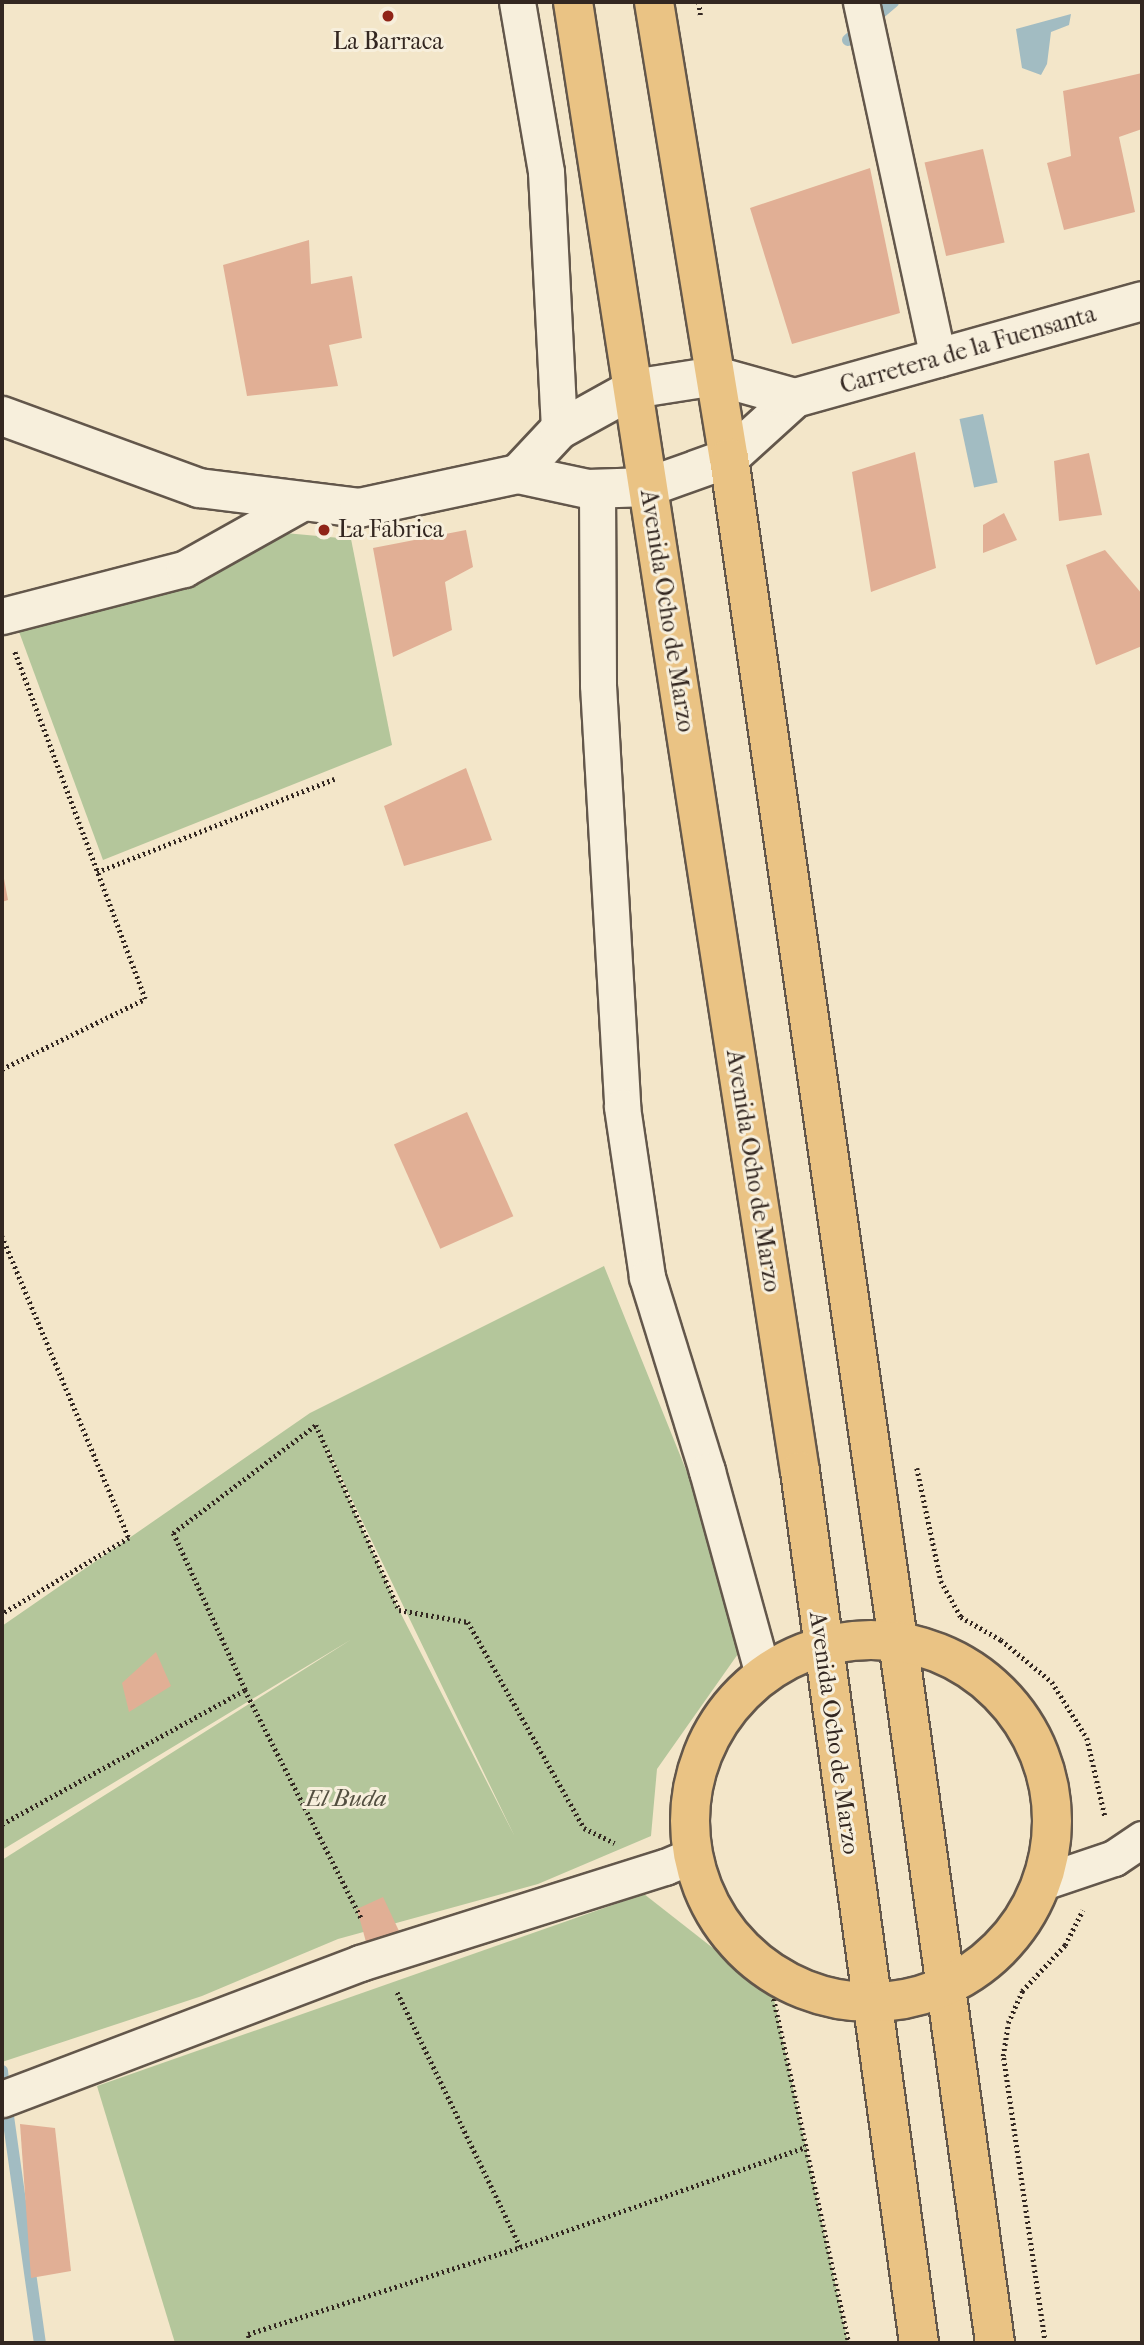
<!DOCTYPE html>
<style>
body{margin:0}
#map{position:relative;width:1144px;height:2345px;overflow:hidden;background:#f3e6c9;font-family:"IM FELL French Canon",serif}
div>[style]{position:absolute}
.green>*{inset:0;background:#b4c69b}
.water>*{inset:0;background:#a2bcc2;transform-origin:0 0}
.stream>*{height:12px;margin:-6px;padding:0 6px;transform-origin:6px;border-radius:6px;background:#a2bcc2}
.building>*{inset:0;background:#e1af95;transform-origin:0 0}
.path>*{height:4.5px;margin-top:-2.25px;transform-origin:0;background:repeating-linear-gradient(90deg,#332721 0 2px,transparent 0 5.5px)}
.roads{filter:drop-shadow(2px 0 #63574b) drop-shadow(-2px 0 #63574b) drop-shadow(0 2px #63574b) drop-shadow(0 -2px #63574b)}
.minor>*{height:35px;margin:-17.5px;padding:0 17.5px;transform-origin:17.5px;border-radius:17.5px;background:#f7efdc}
.secondary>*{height:38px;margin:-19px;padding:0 19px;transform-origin:19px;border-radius:19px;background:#f7efdc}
.primary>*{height:38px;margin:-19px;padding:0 19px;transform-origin:19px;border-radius:19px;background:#eac384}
.primary>.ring{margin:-19px;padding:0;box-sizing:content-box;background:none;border:38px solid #eac384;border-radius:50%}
.dots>*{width:19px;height:19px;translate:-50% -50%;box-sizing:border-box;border:4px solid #f7efdc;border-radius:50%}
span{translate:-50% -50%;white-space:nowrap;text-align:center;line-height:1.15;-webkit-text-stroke:6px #f7efdc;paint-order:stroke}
.poi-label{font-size:24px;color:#332721}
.left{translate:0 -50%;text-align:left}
.street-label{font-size:24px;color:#332721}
.park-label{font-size:24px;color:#534f40;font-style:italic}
.frame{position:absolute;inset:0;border:4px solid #332721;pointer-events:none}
</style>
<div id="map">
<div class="green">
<div style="clip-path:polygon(285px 533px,351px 539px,392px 745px,103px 860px,18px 629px)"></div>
<div style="clip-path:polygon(evenodd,604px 1266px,752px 1634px,657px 1769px,651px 1836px,538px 1884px,338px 1939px,202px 1996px,2px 2062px,2px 1860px,352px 1639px,2px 1850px,2px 1626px,310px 1413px,604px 1266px,326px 1448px,327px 1448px,514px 1835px,399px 1610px,326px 1448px)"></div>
<div style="clip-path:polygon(644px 1894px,773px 1995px,848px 2343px,175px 2343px,97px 2086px)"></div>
</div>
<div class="water">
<div style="clip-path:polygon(1071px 14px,1069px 25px,1051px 32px,1047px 64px,1041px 75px,1022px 68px,1016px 29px)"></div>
<div style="left:983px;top:414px;width:70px;height:24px;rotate:78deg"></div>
</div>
<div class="stream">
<div style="left:848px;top:40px;width:59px;rotate:-40.2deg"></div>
<div style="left:2px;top:2071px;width:10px;rotate:84deg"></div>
<div style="left:8px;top:2116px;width:229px;rotate:82deg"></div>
</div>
<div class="building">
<div style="clip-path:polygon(1142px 73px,1142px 129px,1119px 137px,1135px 212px,1064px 230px,1047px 163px,1071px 156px,1063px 91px)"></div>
<div style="left:983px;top:149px;width:96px;height:60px;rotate:77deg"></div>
<div style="clip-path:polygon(870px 168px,900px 313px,792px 344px,750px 208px)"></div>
<div style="clip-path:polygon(309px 240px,311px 284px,352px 276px,362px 338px,329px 345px,338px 386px,247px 396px,223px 265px)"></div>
<div style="clip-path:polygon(915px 452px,936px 568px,871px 592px,852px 472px)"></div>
<div style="clip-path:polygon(1089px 453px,1102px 515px,1059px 521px,1054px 461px)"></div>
<div style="clip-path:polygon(1004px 513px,1017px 540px,983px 553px,983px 525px)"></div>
<div style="clip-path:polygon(466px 530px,473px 567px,445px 582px,452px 630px,393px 657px,373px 548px)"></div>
<div style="clip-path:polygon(1105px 550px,1142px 594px,1142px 646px,1096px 665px,1066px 565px)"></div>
<div style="clip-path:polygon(466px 768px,492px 840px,404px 866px,384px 806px)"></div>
<div style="clip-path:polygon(2px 868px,8px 900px,2px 902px)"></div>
<div style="left:467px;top:1112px;width:114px;height:80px;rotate:66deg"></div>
<div style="clip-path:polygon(156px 1652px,171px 1686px,129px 1712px,122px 1683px)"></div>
<div style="clip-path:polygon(383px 1897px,399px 1931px,366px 1942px,357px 1909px)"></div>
<div style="clip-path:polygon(20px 2124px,55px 2128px,71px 2271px,31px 2278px)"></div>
</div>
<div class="path">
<div style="left:699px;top:2px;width:16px;rotate:83deg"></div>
<div style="left:97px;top:872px;width:255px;rotate:-21.4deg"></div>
<div style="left:2px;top:1069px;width:159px;rotate:-26.1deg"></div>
<div style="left:145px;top:999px;width:372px;rotate:-110.6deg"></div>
<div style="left:2px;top:1236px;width:328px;rotate:67.2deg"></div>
<div style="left:129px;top:1538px;width:148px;rotate:149.1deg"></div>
<div style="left:917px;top:1468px;width:116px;rotate:78deg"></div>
<div style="left:941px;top:1581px;width:41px;rotate:60.9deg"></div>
<div style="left:961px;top:1617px;width:46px;rotate:29.9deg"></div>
<div style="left:1001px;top:1640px;width:66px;rotate:39.5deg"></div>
<div style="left:1052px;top:1682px;width:66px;rotate:58deg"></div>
<div style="left:1087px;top:1738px;width:80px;rotate:77deg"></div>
<div style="left:245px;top:1690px;width:173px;rotate:-114.6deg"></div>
<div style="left:173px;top:1533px;width:179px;rotate:-37.1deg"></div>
<div style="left:316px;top:1425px;width:203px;rotate:65.8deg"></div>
<div style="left:399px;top:1610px;width:70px;rotate:9.9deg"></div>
<div style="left:468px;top:1622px;width:236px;rotate:60.6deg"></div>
<div style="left:584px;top:1828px;width:34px;rotate:26deg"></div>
<div style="left:2px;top:1824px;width:277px;rotate:-28.9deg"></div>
<div style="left:245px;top:1690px;width:256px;rotate:63deg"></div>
<div style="left:768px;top:1972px;width:380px;rotate:77.7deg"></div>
<div style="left:520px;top:2247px;width:303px;rotate:-19.3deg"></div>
<div style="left:250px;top:2343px;width:9px;rotate:-103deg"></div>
<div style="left:248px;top:2334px;width:286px;rotate:-17.7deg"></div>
<div style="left:520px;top:2247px;width:285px;rotate:-115.8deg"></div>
<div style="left:1045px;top:2343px;width:290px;rotate:-98.3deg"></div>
<div style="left:1003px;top:2056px;width:33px;rotate:-81deg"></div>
<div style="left:1008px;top:2023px;width:35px;rotate:-66deg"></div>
<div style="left:1022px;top:1991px;width:63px;rotate:-46.9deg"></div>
<div style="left:1065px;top:1945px;width:39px;rotate:-63deg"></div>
</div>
<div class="roads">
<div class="minor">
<div style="left:517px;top:2px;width:172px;rotate:80.3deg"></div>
<div style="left:546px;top:172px;width:258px;rotate:87.1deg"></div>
<div style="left:861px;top:2px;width:365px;rotate:77.8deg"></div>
<div style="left:597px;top:489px;width:196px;rotate:89.7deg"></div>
<div style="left:598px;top:685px;width:423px;rotate:86.7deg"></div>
<div style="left:622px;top:1107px;width:172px;rotate:81.6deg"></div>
<div style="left:647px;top:1277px;width:203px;rotate:72.8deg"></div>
<div style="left:707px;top:1471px;width:212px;rotate:74.6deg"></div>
<div style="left:2px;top:616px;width:188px;rotate:-14.5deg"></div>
<div style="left:184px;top:569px;width:139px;rotate:-29.3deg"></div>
<div style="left:1043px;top:1882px;width:75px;rotate:-18.7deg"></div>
<div style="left:1114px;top:1858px;width:34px;rotate:-34deg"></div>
<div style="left:2px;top:2099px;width:383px;rotate:-20.8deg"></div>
<div style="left:360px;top:1963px;width:320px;rotate:-17.5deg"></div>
<div style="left:665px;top:1867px;width:30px;rotate:-23deg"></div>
</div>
<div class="secondary">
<div style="left:2px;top:416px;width:210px;rotate:20.1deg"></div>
<div style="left:199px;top:488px;width:161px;rotate:7.1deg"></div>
<div style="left:359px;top:508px;width:163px;rotate:-12.1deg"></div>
<div style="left:518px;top:474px;width:72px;rotate:12.1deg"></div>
<div style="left:588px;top:489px;width:60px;rotate:-1.9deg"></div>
<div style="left:648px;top:487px;width:86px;rotate:-19.7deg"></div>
<div style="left:729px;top:458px;width:89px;rotate:-42.3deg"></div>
<div style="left:795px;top:398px;width:360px;rotate:-15.6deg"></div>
<div style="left:518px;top:474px;width:60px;rotate:-47deg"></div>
<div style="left:559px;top:430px;width:85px;rotate:-29deg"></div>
<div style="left:633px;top:389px;width:84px;rotate:-8.9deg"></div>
<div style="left:716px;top:376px;width:82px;rotate:15.6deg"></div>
</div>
<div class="primary">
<div style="left:573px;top:2px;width:1486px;rotate:81.22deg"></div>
<div style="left:800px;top:1471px;width:880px;rotate:82.23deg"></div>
<div style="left:654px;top:2px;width:462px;rotate:80.7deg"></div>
<div style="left:729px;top:458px;width:1195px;rotate:81.87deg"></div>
<div style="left:898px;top:1641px;width:709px;rotate:82.13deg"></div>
<div class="ring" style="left:690px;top:1640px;width:324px;height:324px"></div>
</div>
</div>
<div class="dots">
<div style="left:388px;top:16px;background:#8f2418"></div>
<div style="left:324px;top:530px;background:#8f2418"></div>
</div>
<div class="poi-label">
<span style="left:388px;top:42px">La Barraca</span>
<span class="left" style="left:338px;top:530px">La Fabrica</span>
</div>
<div class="street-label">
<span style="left:968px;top:350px;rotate:-16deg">Carretera de la Fuensanta</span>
<span style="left:667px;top:611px;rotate:81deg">Avenida Ocho de Marzo</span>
<span style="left:753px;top:1171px;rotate:81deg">Avenida Ocho de Marzo</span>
<span style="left:834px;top:1733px;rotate:82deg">Avenida Ocho de Marzo</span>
</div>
<div class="park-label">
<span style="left:346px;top:1799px">El Buda</span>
</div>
<div class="frame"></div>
</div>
